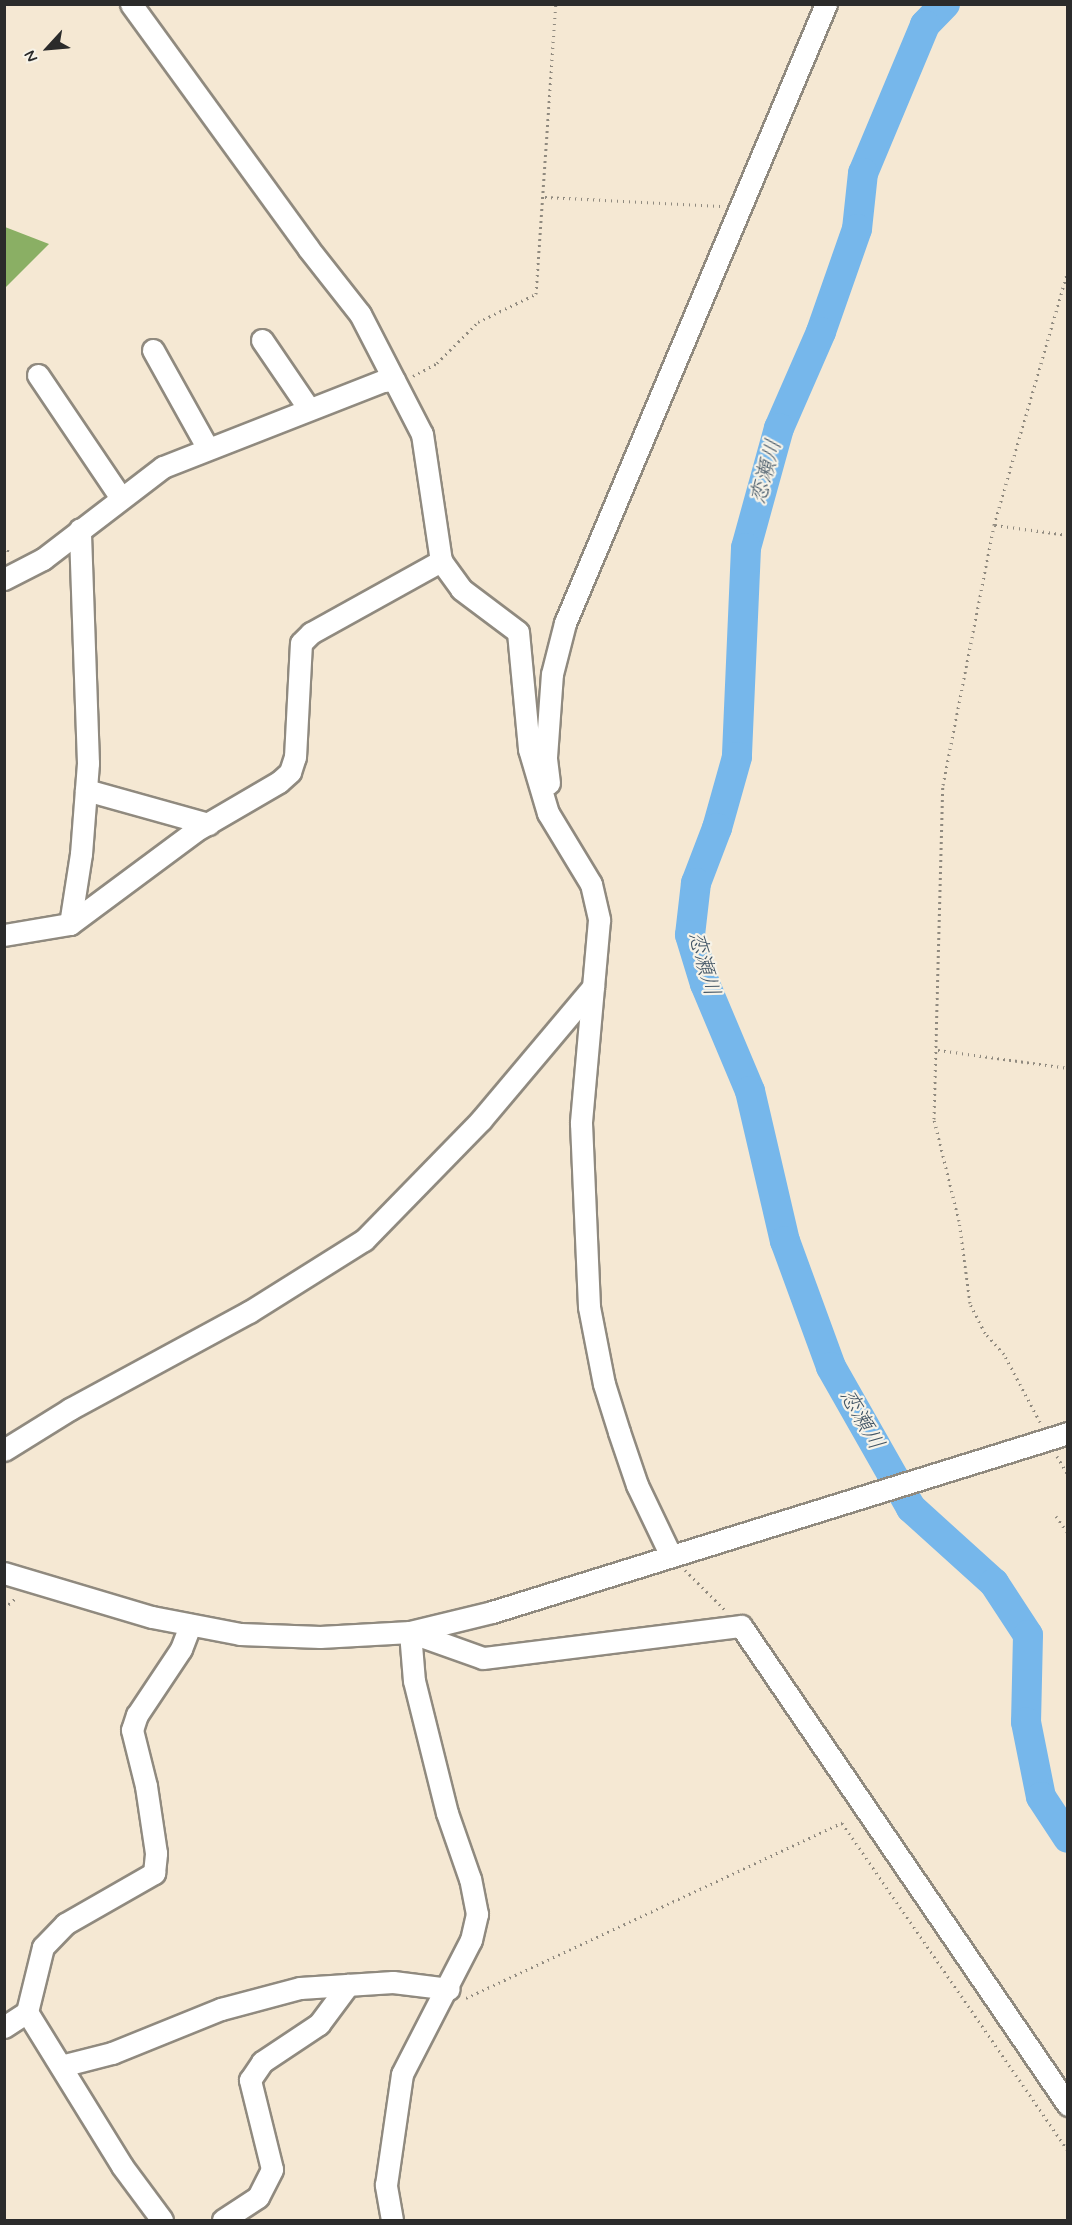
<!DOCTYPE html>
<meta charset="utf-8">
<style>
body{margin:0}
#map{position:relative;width:1072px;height:2225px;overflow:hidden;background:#f5e8d3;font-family:Mynerve,"Klee One",sans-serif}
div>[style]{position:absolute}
.forest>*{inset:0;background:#8aaf64}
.river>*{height:30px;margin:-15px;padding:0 15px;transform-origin:15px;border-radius:15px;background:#76b7eb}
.path>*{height:3px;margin-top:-1.5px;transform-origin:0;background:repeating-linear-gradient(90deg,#908a7f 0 1.5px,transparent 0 6px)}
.roads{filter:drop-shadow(2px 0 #908a7f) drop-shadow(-2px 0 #908a7f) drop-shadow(0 2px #908a7f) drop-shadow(0 -2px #908a7f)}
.minor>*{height:21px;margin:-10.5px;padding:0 10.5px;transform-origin:10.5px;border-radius:10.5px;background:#fff}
span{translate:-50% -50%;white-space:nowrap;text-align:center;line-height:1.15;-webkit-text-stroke:4.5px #f7f3e8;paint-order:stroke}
.water-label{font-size:22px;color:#425565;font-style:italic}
.frame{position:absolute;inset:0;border:6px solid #2b2b2b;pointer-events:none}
.north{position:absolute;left:18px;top:18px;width:60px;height:60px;-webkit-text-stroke:4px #f7f3e8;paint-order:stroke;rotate:244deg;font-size:16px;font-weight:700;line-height:24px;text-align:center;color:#2b2b2b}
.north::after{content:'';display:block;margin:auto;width:21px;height:27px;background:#2b2b2b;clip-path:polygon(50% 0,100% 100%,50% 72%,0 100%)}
</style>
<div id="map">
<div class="forest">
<div style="clip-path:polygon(5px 227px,49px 244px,5px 288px,4px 227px)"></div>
</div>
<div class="river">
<div style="left:945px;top:4px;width:29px;rotate:134deg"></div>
<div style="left:925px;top:25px;width:160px;rotate:112.7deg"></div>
<div style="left:863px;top:173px;width:56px;rotate:96.1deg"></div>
<div style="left:857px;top:229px;width:109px;rotate:109.3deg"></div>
<div style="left:821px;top:332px;width:105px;rotate:113.6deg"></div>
<div style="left:779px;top:428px;width:124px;rotate:105.4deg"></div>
<div style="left:746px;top:548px;width:209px;rotate:92.5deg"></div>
<div style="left:737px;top:757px;width:74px;rotate:105.7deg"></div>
<div style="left:717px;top:828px;width:59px;rotate:110.9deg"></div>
<div style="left:696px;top:883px;width:52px;rotate:96.6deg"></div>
<div style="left:690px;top:935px;width:51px;rotate:73deg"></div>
<div style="left:705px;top:984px;width:116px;rotate:67.2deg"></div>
<div style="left:750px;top:1091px;width:154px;rotate:76.9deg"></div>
<div style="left:785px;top:1241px;width:134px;rotate:69.9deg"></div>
<div style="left:831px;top:1367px;width:162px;rotate:60.4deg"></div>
<div style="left:911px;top:1508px;width:112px;rotate:42.1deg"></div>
<div style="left:994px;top:1583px;width:62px;rotate:56.8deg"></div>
<div style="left:1028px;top:1635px;width:87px;rotate:91.3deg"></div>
<div style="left:1026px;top:1722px;width:76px;rotate:78.7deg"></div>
<div style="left:1041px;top:1797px;width:49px;rotate:56.6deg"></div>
</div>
<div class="path">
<div style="left:545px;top:197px;width:176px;rotate:2.9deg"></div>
<div style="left:413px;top:376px;width:27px;rotate:-28deg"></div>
<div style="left:437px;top:363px;width:58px;rotate:-45deg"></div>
<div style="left:478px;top:322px;width:64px;rotate:-25.8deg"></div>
<div style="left:536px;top:294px;width:291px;rotate:-86.1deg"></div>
<div style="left:995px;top:525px;width:74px;rotate:7.8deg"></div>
<div style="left:4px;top:545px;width:12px;rotate:55deg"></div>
<div style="left:938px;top:1050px;width:131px;rotate:7.9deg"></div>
<div style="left:1040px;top:1422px;width:77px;rotate:-117.9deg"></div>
<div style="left:1004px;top:1354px;width:28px;rotate:-132deg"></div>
<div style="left:985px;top:1333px;width:34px;rotate:-117deg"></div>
<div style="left:970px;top:1303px;width:83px;rotate:-97.6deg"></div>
<div style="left:959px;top:1221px;width:105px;rotate:-103.8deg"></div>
<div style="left:934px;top:1119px;width:334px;rotate:-88.5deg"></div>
<div style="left:943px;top:785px;width:265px;rotate:-78.9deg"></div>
<div style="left:994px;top:525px;width:266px;rotate:-73.8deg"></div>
<div style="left:1057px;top:1456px;width:22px;rotate:60deg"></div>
<div style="left:1056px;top:1516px;width:21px;rotate:55deg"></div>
<div style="left:685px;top:1570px;width:57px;rotate:45deg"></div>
<div style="left:4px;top:1608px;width:17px;rotate:-40deg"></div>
<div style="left:466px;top:1998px;width:415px;rotate:-25deg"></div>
<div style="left:842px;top:1823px;width:398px;rotate:55.4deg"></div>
</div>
<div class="roads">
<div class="minor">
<div style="left:131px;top:4px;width:301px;rotate:54deg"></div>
<div style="left:308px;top:248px;width:84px;rotate:51.8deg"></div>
<div style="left:360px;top:314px;width:135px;rotate:62.7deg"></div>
<div style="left:422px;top:434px;width:128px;rotate:81.5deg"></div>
<div style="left:441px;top:561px;width:34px;rotate:54deg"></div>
<div style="left:461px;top:589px;width:71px;rotate:37deg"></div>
<div style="left:518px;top:632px;width:118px;rotate:84.6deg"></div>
<div style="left:529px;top:749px;width:67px;rotate:73.5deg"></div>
<div style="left:548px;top:813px;width:83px;rotate:58.8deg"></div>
<div style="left:591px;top:884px;width:37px;rotate:77deg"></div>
<div style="left:599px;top:920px;width:204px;rotate:95.1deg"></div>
<div style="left:581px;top:1123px;width:184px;rotate:87.5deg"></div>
<div style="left:589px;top:1307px;width:78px;rotate:79deg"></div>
<div style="left:604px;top:1384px;width:50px;rotate:72.6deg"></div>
<div style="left:619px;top:1432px;width:56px;rotate:71.2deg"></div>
<div style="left:637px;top:1485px;width:79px;rotate:64.4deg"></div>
<div style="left:262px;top:340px;width:83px;rotate:55.7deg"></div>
<div style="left:153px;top:350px;width:111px;rotate:60.9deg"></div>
<div style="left:38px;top:375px;width:148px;rotate:56deg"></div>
<div style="left:4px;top:579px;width:44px;rotate:-27.1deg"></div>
<div style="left:43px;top:559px;width:151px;rotate:-37.5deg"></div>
<div style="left:163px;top:467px;width:236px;rotate:-21.4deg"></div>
<div style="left:383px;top:381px;width:11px;rotate:-5deg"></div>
<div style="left:549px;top:783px;width:26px;rotate:-97deg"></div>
<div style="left:546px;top:757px;width:83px;rotate:-85.9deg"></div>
<div style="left:552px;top:674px;width:53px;rotate:-75.7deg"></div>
<div style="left:565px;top:623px;width:672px;rotate:-67.14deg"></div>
<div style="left:86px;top:790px;width:127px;rotate:15.6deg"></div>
<div style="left:70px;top:924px;width:71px;rotate:-81.1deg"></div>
<div style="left:81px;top:854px;width:91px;rotate:-85.6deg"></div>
<div style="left:88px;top:763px;width:234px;rotate:-92deg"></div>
<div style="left:4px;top:935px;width:67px;rotate:-9.5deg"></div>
<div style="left:70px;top:924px;width:156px;rotate:-36.6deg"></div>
<div style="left:195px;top:831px;width:97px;rotate:-30.3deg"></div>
<div style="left:279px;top:782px;width:15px;rotate:-42deg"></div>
<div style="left:290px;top:772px;width:16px;rotate:-72deg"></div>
<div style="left:295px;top:757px;width:114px;rotate:-87deg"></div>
<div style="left:301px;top:643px;width:14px;rotate:-45deg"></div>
<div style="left:311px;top:633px;width:149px;rotate:-29deg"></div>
<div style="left:4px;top:1450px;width:78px;rotate:-31.8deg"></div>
<div style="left:70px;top:1409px;width:204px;rotate:-28.5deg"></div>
<div style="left:249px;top:1312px;width:136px;rotate:-32.1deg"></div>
<div style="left:364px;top:1240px;width:168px;rotate:-45.7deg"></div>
<div style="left:481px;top:1120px;width:174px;rotate:-49.9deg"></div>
<div style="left:4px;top:1573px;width:154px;rotate:16.6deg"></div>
<div style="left:152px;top:1617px;width:90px;rotate:10.9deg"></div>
<div style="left:240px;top:1634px;width:80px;rotate:2.1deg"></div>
<div style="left:320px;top:1637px;width:90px;rotate:-3.2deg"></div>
<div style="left:410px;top:1632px;width:84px;rotate:-13.7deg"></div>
<div style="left:492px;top:1612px;width:603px;rotate:-17.26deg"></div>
<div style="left:27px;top:2012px;width:181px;rotate:58.3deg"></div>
<div style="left:122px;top:2166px;width:67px;rotate:53.5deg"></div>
<div style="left:4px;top:2027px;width:27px;rotate:-33deg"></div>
<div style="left:27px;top:2012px;width:67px;rotate:-76.2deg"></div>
<div style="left:43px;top:1947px;width:32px;rotate:-46deg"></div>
<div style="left:65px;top:1924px;width:103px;rotate:-29.8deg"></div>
<div style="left:154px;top:1873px;width:20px;rotate:-84deg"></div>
<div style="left:156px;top:1853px;width:68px;rotate:-98.5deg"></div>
<div style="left:146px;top:1786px;width:58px;rotate:-104deg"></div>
<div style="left:132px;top:1730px;width:16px;rotate:-72deg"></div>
<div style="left:137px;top:1715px;width:79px;rotate:-56.3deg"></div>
<div style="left:181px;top:1649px;width:26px;rotate:-69deg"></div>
<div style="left:61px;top:2066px;width:53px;rotate:-14.3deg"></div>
<div style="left:112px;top:2053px;width:118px;rotate:-22deg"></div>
<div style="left:221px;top:2009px;width:82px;rotate:-14.9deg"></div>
<div style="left:300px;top:1988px;width:93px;rotate:-3.7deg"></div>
<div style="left:393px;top:1982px;width:56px;rotate:7.1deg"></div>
<div style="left:223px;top:2220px;width:42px;rotate:-33.3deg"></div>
<div style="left:258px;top:2197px;width:31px;rotate:-63deg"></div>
<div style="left:272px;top:2169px;width:92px;rotate:-103.9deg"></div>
<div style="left:250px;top:2080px;width:22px;rotate:-56deg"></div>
<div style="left:262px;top:2062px;width:69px;rotate:-33.7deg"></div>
<div style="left:319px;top:2024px;width:49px;rotate:-53.4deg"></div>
<div style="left:392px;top:2220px;width:36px;rotate:-100deg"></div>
<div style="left:386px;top:2185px;width:112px;rotate:-81.8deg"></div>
<div style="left:402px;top:2074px;width:151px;rotate:-62.8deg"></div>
<div style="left:471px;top:1940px;width:27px;rotate:-77deg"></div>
<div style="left:477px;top:1914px;width:36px;rotate:-101deg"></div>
<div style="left:470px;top:1879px;width:70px;rotate:-109.2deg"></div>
<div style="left:447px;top:1813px;width:136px;rotate:-104deg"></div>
<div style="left:414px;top:1681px;width:49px;rotate:-94.7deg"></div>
<div style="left:410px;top:1632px;width:77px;rotate:19.6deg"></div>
<div style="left:483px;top:1658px;width:260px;rotate:-7.1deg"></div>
<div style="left:741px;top:1626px;width:580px;rotate:55.68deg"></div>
</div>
</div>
<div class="water-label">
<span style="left:767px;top:472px;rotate:-75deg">恋瀬川</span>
<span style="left:703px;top:964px;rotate:75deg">恋瀬川</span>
<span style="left:861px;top:1420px;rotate:60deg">恋瀬川</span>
</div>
<div class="frame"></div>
<div class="north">N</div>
</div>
